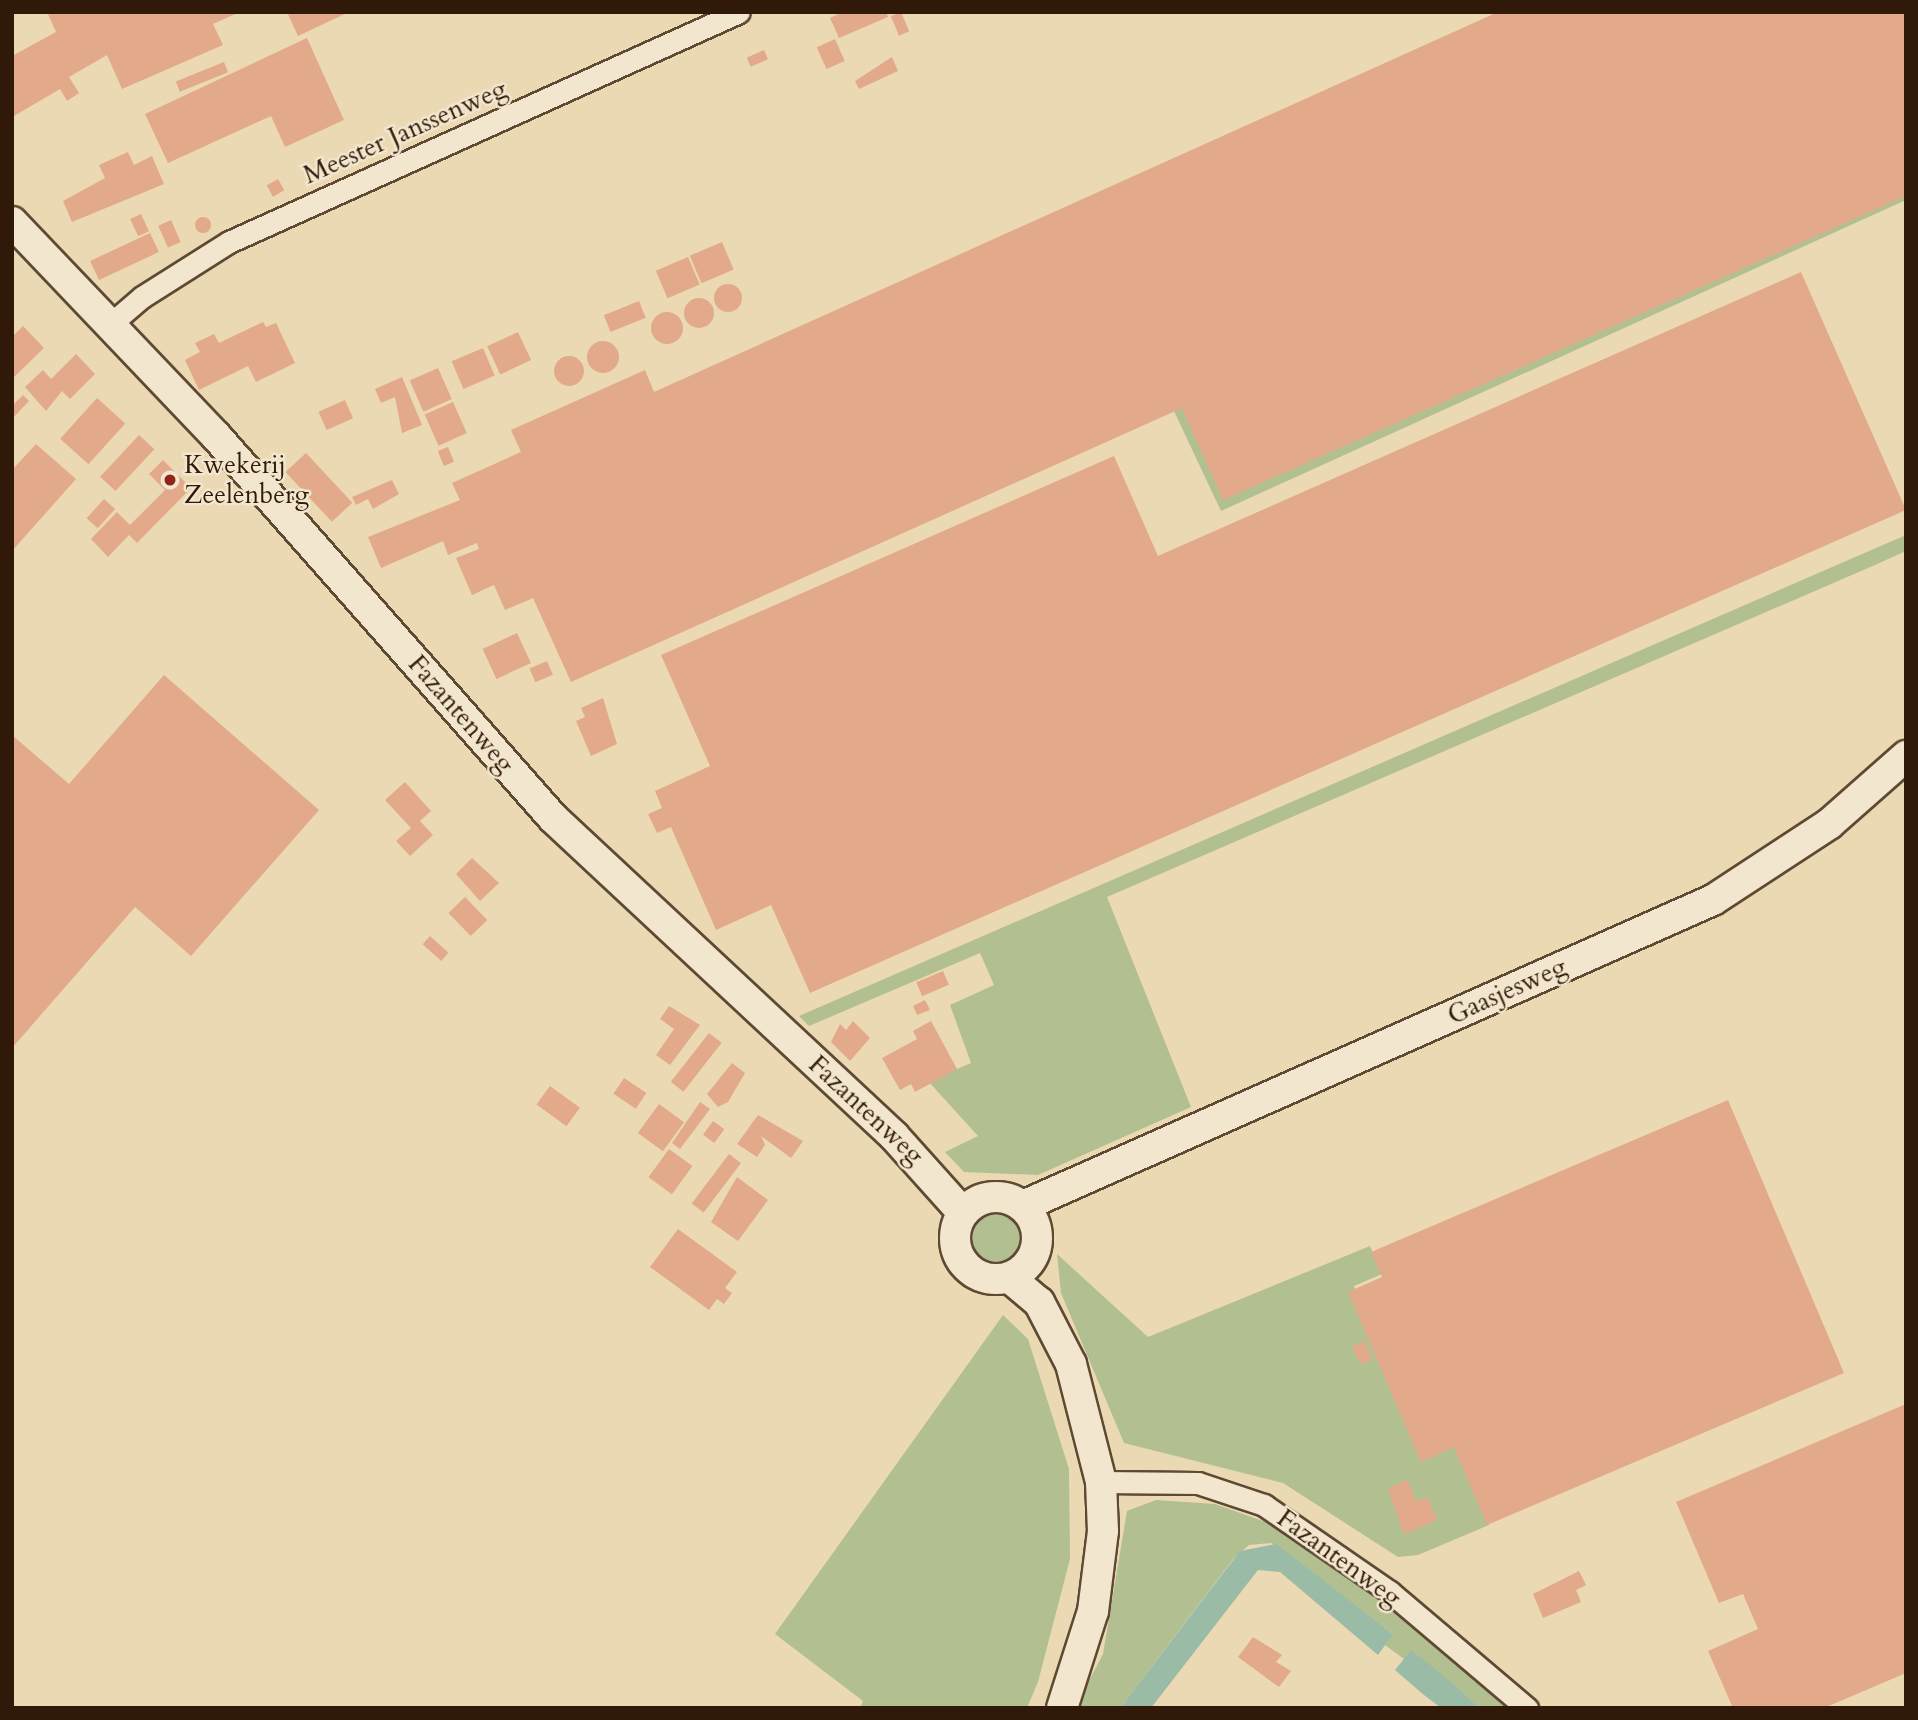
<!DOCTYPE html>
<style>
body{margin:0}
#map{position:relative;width:1918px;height:1720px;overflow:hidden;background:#ebd9b3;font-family:Cardo,serif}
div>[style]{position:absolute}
.green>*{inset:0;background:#b2c091}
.round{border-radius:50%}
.water>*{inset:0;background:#9abba6}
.building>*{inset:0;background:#e2aa8b;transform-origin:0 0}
.roads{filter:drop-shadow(2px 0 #5f4933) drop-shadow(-2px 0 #5f4933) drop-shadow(0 2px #5f4933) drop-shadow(0 -2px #5f4933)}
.street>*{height:21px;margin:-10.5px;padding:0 10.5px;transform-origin:10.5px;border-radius:10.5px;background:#f2e6ce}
.secondary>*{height:30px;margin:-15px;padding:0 15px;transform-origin:15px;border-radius:15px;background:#f2e6ce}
.secondary>.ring{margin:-15px;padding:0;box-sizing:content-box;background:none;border:30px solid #f2e6ce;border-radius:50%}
.dots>*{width:19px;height:19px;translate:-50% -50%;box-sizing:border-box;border:4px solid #f2e6ce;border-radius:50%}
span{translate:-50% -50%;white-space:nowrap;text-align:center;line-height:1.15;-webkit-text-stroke:5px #f2e6ce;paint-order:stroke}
.street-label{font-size:26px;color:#301908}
.poi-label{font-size:26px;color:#301908}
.left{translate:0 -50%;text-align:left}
.frame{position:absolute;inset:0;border:14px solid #301908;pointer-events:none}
</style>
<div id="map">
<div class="green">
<div style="clip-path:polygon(1906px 180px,1906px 200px,1221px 511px,1173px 409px)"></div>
<div style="clip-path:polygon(1906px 535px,1906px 551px,1875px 565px,1107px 897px,1191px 1107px,1038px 1175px,964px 1172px,945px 1152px,978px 1136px,928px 1081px,971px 1063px,950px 1005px,994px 985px,980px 953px,809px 1026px,799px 1016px)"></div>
<div class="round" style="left:970px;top:1210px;width:52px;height:52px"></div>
<div style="clip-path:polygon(1370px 1246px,1382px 1274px,1354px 1286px,1424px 1457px,1456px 1445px,1489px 1525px,1418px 1555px,1398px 1557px,1283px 1483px,1124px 1443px,1061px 1293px,1057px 1254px,1148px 1337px)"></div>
<div style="clip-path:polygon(1003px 1315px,1028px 1339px,1069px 1469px,1070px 1559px,1038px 1682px,1027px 1708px,860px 1708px,863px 1701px,775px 1634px)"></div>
<div style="clip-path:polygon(1156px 1500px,1215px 1504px,1280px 1527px,1372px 1591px,1515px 1708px,1480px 1708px,1412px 1651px,1404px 1659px,1385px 1645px,1392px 1633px,1271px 1543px,1249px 1545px,1234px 1558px,1120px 1708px,1075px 1708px,1103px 1654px,1127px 1511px)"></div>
</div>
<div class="water">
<div style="clip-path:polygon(1276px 1544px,1393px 1634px,1378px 1655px,1280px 1572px,1258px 1570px,1151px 1708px,1120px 1708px,1240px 1551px)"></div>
<div style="clip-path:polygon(1411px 1650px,1438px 1671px,1480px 1708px,1441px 1708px,1424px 1695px,1395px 1670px)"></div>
</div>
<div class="building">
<div style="clip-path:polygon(47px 12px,240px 12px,213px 24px,223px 45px,122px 89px,107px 55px,69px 77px,79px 93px,67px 101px,60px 89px,14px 116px,12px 56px,56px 32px)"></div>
<div style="clip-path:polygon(287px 12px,349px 12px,298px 36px)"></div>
<div style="clip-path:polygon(843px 12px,886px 12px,888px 17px,839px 38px,830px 18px)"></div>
<div style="left:901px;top:12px;width:21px;height:11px;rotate:67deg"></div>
<div style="clip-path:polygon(1498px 12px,1906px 12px,1906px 196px,1223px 500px,1182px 408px,571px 682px,533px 598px,505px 610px,494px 585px,472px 595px,456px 558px,479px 549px,477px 543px,448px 555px,443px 541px,381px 568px,368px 537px,460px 500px,452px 483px,521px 452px,511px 430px,645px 370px,654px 392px)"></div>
<div style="clip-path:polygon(307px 38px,344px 120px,285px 147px,271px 116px,168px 163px,145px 114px)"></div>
<div style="left:835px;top:39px;width:24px;height:20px;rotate:66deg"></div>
<div style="left:764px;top:50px;width:10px;height:19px;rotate:66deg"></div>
<div style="clip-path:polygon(892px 57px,898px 71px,859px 89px,855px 81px)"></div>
<div style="left:224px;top:62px;width:11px;height:52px;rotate:68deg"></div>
<div style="clip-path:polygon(128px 152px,134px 165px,152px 156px,164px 184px,72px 222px,63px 201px,105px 178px,99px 165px)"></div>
<div style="left:278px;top:179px;width:13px;height:13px;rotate:61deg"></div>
<div style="left:141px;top:214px;width:19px;height:12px;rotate:65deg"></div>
<div class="round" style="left:195px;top:217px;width:16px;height:16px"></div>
<div style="left:171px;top:220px;width:24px;height:14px;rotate:66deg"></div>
<div style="left:150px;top:233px;width:21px;height:66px;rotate:65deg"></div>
<div style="left:722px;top:242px;width:30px;height:35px;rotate:67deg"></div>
<div style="left:688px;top:257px;width:30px;height:35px;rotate:67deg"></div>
<div style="clip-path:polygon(1801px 272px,1906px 510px,810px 993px,771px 905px,716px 930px,671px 827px,657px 833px,648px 814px,662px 808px,655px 791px,710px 766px,661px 655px,1114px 456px,1158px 556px)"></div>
<div class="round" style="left:714px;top:284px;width:28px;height:28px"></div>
<div class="round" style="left:684px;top:298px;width:30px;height:30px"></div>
<div style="left:639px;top:301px;width:18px;height:38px;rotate:68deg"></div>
<div class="round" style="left:651px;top:312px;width:32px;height:32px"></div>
<div style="clip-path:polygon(263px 322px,266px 327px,276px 323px,295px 363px,256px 382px,248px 366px,199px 390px,185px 360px,200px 352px,195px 343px,214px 334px,219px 343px)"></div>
<div style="clip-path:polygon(23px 326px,44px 348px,12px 379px,12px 337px)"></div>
<div style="left:518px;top:332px;width:31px;height:34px;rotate:65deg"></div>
<div class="round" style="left:587px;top:341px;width:32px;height:32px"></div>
<div style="left:483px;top:348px;width:30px;height:34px;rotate:67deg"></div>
<div style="clip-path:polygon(76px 354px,95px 374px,70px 399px,62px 391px,46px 411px,25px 387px,43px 370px,51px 379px)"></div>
<div class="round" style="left:554px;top:356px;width:30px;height:30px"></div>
<div style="left:438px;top:368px;width:34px;height:31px;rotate:66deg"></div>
<div style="clip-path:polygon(402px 377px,422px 425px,402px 433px,395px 397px,381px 403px,375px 389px)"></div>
<div style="clip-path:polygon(23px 395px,29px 401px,12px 419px,12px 406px)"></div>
<div style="left:97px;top:398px;width:38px;height:55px;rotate:42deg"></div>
<div style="left:345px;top:400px;width:20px;height:29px;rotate:66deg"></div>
<div style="left:453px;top:402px;width:34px;height:31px;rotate:66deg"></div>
<div style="left:139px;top:435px;width:21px;height:57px;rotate:43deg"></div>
<div style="clip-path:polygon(36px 444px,76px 479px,12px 551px,12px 470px)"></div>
<div style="left:448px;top:447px;width:16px;height:11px;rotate:68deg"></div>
<div style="left:306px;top:453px;width:68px;height:28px;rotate:47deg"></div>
<div style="clip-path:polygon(163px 460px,191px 488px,137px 543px,129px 535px,108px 557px,91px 539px,117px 512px,130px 525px,165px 490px,149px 474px)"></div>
<div style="clip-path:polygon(392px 480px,399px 494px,373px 509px,368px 499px,356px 505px,352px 497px)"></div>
<div style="left:104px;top:499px;width:15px;height:26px;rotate:42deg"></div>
<div style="left:517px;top:633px;width:33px;height:38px;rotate:65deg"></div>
<div style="left:547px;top:661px;width:15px;height:19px;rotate:67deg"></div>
<div style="clip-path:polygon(164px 675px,319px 810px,191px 956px,135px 907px,12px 1048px,12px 735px,69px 784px)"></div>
<div style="clip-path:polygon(603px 698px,617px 744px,591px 756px,576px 721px,585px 717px,581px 708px)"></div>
<div style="clip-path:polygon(405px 782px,431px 811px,420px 821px,433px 835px,410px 856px,396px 841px,411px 828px,385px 800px)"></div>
<div style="clip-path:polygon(472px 858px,499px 883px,480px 901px,456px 874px)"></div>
<div style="left:465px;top:897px;width:32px;height:23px;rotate:46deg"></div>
<div style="left:430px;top:936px;width:25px;height:11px;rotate:42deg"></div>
<div style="left:943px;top:971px;width:15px;height:29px;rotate:67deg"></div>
<div style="clip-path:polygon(925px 1000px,930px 1010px,917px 1015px,913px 1006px)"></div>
<div style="clip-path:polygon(669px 1006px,700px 1025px,670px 1065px,656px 1055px,674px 1029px,660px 1019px)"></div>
<div style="clip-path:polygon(853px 1021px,870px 1038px,850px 1061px,831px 1042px,840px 1024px,846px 1030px)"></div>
<div style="clip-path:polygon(931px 1021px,957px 1069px,915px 1092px,911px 1084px,900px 1090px,882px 1058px,917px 1039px,913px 1031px)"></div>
<div style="left:709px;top:1033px;width:16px;height:62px;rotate:38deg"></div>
<div style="clip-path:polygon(732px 1063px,745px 1073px,728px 1102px,718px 1107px,707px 1094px)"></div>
<div style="left:624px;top:1078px;width:27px;height:19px;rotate:34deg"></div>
<div style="left:550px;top:1086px;width:37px;height:23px;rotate:36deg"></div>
<div style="clip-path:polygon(1728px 1100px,1844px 1373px,1487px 1525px,1454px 1447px,1421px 1462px,1348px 1292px,1382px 1277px,1371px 1252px)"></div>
<div style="clip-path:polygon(700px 1102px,710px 1109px,680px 1149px,672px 1143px)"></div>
<div style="left:659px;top:1104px;width:31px;height:36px;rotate:36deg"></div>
<div style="clip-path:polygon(758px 1115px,803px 1141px,791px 1158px,761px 1136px,765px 1145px,757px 1157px,737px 1144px)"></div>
<div style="left:713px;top:1121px;width:14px;height:17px;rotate:36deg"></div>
<div style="left:669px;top:1149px;width:29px;height:35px;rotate:36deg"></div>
<div style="left:729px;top:1154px;width:15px;height:62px;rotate:37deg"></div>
<div style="clip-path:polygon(737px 1177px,768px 1200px,738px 1241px,711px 1222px)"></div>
<div style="clip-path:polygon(678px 1229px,737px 1272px,725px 1288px,732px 1293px,724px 1304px,717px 1299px,709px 1310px,650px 1267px)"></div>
<div style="left:1364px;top:1341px;width:20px;height:13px;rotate:66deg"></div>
<div style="clip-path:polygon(1906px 1404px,1906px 1673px,1824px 1708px,1733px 1708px,1708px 1651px,1758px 1629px,1743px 1594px,1719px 1603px,1676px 1502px)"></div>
<div style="clip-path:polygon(1408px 1480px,1416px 1501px,1427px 1497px,1437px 1520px,1404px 1534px,1388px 1488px)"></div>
<div style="clip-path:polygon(1579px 1571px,1586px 1585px,1576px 1590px,1581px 1602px,1543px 1618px,1533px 1594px)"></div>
<div style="clip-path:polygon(1253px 1637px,1282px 1655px,1276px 1662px,1291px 1671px,1279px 1687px,1238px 1657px)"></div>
</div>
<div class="roads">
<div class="street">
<div style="left:107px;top:327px;width:46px;rotate:-40.6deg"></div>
<div style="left:142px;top:297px;width:103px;rotate:-32.3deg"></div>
<div style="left:229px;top:242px;width:559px;rotate:-24.27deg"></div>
<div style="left:1101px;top:1482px;width:97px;rotate:0.6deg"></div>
<div style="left:1198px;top:1483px;width:70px;rotate:18.4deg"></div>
<div style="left:1264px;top:1505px;width:153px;rotate:34.6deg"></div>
<div style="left:1390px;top:1592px;width:180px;rotate:40.3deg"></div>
</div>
<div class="secondary">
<div style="left:12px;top:222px;width:296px;rotate:46.4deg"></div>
<div style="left:216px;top:436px;width:509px;rotate:48.58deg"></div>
<div style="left:553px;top:818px;width:466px;rotate:43deg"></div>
<div style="left:894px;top:1136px;width:103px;rotate:48.1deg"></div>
<div class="ring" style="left:955px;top:1197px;width:52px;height:52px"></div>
<div style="left:1023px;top:1206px;width:755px;rotate:-23.92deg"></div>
<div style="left:1713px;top:900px;width:139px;rotate:-33.2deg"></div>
<div style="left:1829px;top:824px;width:103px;rotate:-41.4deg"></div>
<div style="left:1010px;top:1278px;width:38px;rotate:40deg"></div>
<div style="left:1039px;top:1302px;width:70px;rotate:62.7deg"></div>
<div style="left:1071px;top:1364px;width:122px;rotate:75.7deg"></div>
<div style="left:1101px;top:1482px;width:49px;rotate:87.7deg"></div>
<div style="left:1103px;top:1531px;width:81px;rotate:97.1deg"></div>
<div style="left:1093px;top:1611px;width:102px;rotate:107.7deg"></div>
</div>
</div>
<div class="dots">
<div style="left:170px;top:480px;background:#8f2418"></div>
</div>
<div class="street-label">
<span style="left:405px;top:132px;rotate:-24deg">Meester Janssenweg</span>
<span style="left:461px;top:714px;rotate:49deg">Fazantenweg</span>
<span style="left:1507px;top:991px;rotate:-24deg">Gaasjesweg</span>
<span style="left:866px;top:1110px;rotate:43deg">Fazantenweg</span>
<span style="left:1339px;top:1558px;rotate:36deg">Fazantenweg</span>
</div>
<div class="poi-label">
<span class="left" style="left:184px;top:480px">Kwekerij<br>Zeelenberg</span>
</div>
<div class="frame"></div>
</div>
